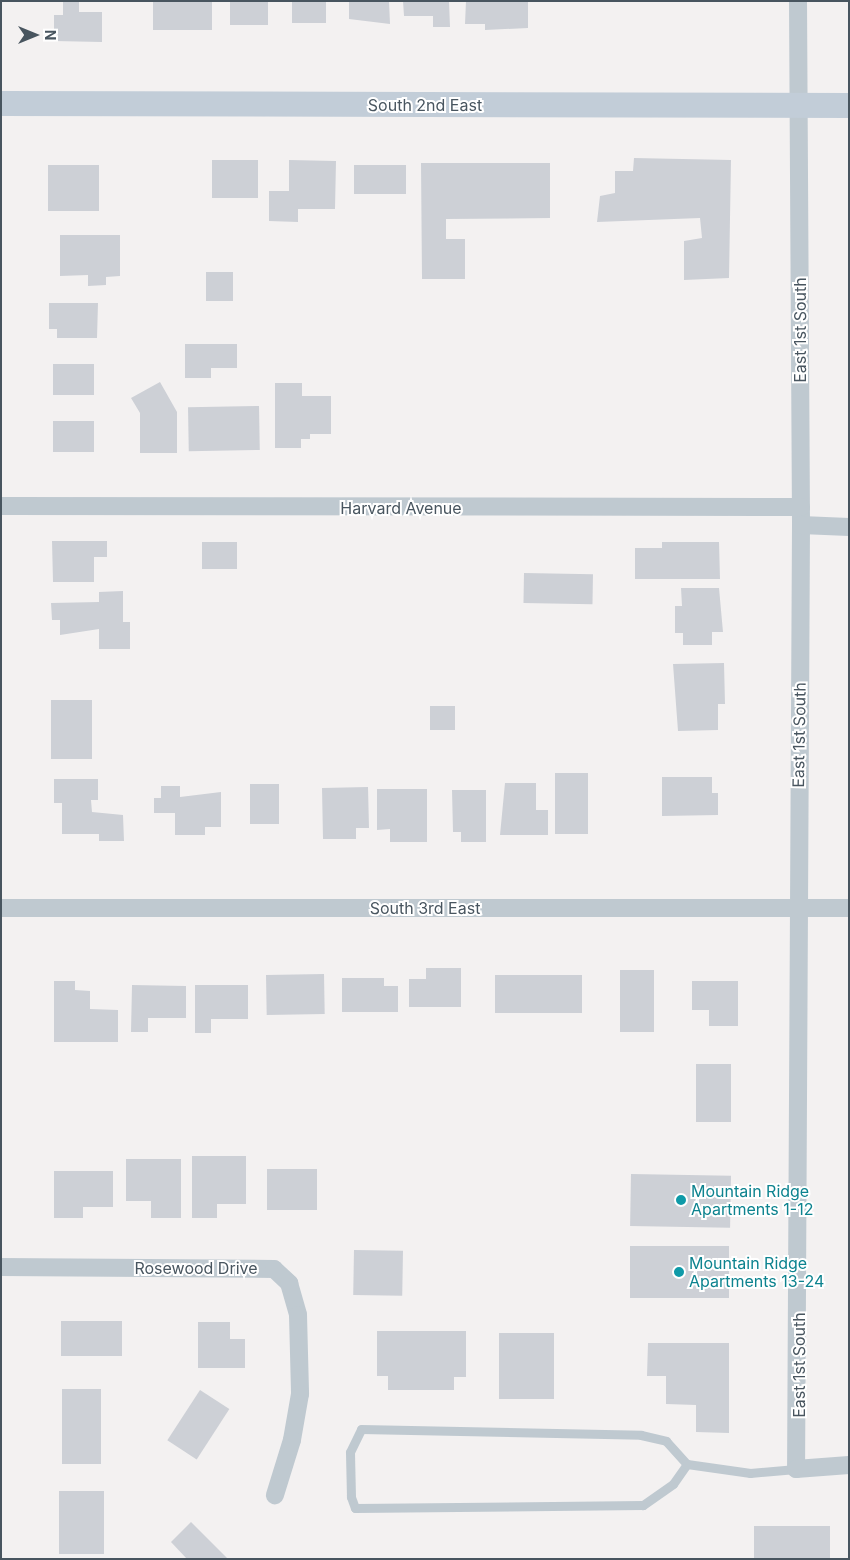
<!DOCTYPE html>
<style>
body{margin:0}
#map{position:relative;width:850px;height:1560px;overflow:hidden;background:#f3f1f1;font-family:Inter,sans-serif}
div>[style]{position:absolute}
.building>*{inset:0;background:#cdd0d6;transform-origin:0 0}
.lane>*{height:9px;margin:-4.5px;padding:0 4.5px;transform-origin:4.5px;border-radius:4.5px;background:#bfc9d0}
.street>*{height:18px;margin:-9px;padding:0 9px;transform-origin:9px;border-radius:9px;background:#bfc9d0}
.secondary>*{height:25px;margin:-12.5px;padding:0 12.5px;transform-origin:12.5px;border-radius:12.5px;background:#c2cdd8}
.dots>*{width:14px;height:14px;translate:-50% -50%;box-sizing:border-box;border:2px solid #fff;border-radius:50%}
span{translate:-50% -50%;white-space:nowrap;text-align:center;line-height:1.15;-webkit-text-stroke:4px #fff;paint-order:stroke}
.street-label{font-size:16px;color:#48555f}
.culture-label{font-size:16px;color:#0d838f}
.left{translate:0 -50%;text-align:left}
.frame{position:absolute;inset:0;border:2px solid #48555f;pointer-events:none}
.north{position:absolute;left:10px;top:10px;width:50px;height:50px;-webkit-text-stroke:4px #fff;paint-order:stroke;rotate:90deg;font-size:14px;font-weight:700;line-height:20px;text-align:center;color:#48555f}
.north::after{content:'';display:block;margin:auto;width:18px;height:22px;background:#48555f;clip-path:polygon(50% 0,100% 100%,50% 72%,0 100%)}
</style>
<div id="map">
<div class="building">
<div style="left:153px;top:1px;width:59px;height:29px"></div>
<div style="left:230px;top:1px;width:38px;height:24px"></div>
<div style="left:292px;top:1px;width:34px;height:22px"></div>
<div style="clip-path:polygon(349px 1px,389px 1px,390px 24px,349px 19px)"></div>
<div style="clip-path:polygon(403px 1px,449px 1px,450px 27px,433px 27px,433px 16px,404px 16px)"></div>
<div style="clip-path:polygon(466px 1px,528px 1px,528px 28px,485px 30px,485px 24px,465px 24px)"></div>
<div style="clip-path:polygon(63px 2px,79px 2px,79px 12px,102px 12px,102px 42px,54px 41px,54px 15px,63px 15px)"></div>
<div style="clip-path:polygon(634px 158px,731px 160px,729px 278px,684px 280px,684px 241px,702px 238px,700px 218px,597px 222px,600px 196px,615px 193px,615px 171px,633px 171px)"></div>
<div style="left:258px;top:160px;width:38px;height:46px;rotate:90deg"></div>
<div style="clip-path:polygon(289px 160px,336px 161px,335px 209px,298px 209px,298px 222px,269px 221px,269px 191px,289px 191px)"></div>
<div style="clip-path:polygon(421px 163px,550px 163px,550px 218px,446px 219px,446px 239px,465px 239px,465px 279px,422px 279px)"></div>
<div style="left:48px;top:165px;width:51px;height:46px"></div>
<div style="left:354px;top:165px;width:52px;height:29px"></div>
<div style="clip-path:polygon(60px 235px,120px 235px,120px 276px,106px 277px,106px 285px,88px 286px,88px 275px,60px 276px)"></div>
<div style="left:206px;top:272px;width:27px;height:29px"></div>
<div style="clip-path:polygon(49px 303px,98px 303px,97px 338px,57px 338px,57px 329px,49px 329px)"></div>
<div style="clip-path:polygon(185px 344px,237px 344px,237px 368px,211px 368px,211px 378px,185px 378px)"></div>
<div style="left:53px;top:364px;width:41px;height:31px"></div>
<div style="clip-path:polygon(160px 382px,177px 412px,177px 453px,140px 453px,140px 413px,131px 398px)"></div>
<div style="clip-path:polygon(275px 383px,302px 383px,302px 396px,331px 396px,331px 434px,310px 434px,310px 439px,301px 439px,301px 448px,275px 448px)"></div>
<div style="left:259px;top:406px;width:44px;height:71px;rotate:89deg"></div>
<div style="left:53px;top:421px;width:41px;height:31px"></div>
<div style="clip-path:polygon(52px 541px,107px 541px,107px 557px,94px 557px,94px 582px,53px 582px)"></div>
<div style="left:202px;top:542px;width:35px;height:27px"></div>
<div style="clip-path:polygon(662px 542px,719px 542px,720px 579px,635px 579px,635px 548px,662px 548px)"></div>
<div style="left:524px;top:573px;width:69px;height:30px;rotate:1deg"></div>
<div style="clip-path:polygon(681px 588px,719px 588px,723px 632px,712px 632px,712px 645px,683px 645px,683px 633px,675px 633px,675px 606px,682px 606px)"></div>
<div style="clip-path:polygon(123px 591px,123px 622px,130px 622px,130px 649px,99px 649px,99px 629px,60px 635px,60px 620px,52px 620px,51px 603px,99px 602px,99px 592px)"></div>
<div style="clip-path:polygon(724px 663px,725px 704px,718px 704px,718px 730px,678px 731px,673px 664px)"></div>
<div style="left:51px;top:700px;width:41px;height:59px"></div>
<div style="left:430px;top:706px;width:25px;height:24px"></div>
<div style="left:555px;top:773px;width:33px;height:61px"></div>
<div style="clip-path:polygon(662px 777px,712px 777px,712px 793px,718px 793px,718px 815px,662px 816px)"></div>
<div style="clip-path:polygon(54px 779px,98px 779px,98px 800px,91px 800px,92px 812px,123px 815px,124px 841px,99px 841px,99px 834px,62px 834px,62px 803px,54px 803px)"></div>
<div style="clip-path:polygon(505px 783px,536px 783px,536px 810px,548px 810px,548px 835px,500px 835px)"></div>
<div style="left:250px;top:784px;width:29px;height:40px"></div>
<div style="clip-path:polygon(161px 786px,180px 786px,180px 797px,221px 792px,221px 827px,205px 827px,205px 835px,175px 835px,175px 813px,154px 813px,154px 798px,161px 798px)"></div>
<div style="clip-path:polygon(368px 787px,369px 828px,356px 828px,356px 839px,323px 839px,322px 788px)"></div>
<div style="clip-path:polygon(377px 789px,427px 789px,427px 842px,390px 842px,390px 829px,377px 830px)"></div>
<div style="clip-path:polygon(452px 790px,486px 790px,486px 842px,461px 842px,461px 832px,453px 832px)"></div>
<div style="clip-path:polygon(426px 968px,461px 968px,461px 1007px,409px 1007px,409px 979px,426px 979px)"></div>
<div style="left:620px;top:970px;width:34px;height:62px"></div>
<div style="left:324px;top:974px;width:40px;height:58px;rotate:89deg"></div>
<div style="left:495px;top:975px;width:87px;height:38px"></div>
<div style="clip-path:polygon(342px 978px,384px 978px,384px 986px,398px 986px,398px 1012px,342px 1012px)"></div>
<div style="clip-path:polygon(54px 981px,75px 981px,75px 990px,90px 991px,90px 1009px,118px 1010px,118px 1042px,54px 1042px)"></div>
<div style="clip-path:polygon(692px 981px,738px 981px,738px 1026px,709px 1026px,709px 1010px,692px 1010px)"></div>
<div style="clip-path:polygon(132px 985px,186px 986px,186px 1018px,148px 1018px,148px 1032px,131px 1032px)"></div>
<div style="clip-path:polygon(195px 985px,248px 985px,248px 1019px,211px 1019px,211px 1033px,195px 1033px)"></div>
<div style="left:696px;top:1064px;width:35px;height:58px"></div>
<div style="clip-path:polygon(192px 1156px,246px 1156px,246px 1204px,217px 1204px,217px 1218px,192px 1218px)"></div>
<div style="clip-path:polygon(126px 1159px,181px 1159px,181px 1218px,151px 1218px,151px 1201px,126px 1201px)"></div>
<div style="left:267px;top:1169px;width:50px;height:41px"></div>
<div style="clip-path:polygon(54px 1171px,113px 1171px,113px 1207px,83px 1207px,83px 1218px,54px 1218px)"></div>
<div style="left:631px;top:1174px;width:100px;height:52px;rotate:1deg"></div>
<div style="left:630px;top:1246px;width:99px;height:52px"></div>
<div style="left:354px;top:1250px;width:49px;height:45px;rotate:1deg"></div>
<div style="left:61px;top:1321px;width:61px;height:35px"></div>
<div style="clip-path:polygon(198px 1322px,230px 1322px,230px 1339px,245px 1339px,245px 1368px,198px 1368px)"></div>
<div style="clip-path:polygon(377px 1331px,466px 1331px,466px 1377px,454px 1377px,454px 1390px,388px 1390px,388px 1376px,377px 1376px)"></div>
<div style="left:499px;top:1333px;width:55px;height:66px"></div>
<div style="clip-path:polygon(648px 1343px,729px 1343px,729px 1433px,696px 1432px,696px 1405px,666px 1404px,666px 1376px,647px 1376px)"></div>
<div style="left:62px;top:1389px;width:39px;height:75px"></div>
<div style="left:200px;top:1390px;width:35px;height:60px;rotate:33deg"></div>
<div style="left:59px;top:1491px;width:45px;height:63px"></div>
<div style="clip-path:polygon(191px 1522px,228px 1559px,187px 1559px,171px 1542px)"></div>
<div style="left:830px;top:1526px;width:33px;height:76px;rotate:90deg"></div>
</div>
<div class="lane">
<div style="left:687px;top:1464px;width:24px;rotate:125deg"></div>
<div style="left:673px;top:1484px;width:37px;rotate:145deg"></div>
<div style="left:643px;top:1505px;width:288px;rotate:179.4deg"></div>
<div style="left:355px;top:1508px;width:12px;rotate:-110deg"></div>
<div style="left:351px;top:1497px;width:45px;rotate:-91.3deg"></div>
<div style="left:350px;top:1452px;width:25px;rotate:-64deg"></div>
<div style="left:361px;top:1429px;width:280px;rotate:1.2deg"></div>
<div style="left:641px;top:1435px;width:26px;rotate:13deg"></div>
<div style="left:666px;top:1441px;width:31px;rotate:48deg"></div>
<div style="left:687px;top:1464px;width:64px;rotate:8.1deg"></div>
<div style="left:750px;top:1473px;width:46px;rotate:-5deg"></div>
</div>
<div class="street">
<div style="left:798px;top:1px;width:524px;rotate:89.67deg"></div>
<div style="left:801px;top:525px;width:944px;rotate:90.3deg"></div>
<div style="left:796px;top:1469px;width:53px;rotate:-4.3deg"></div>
<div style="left:1px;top:506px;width:800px;rotate:0.07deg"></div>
<div style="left:801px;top:525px;width:48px;rotate:2.4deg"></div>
<div style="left:1px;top:908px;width:848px"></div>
<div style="left:1px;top:1267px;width:273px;rotate:0.4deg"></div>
<div style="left:274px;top:1269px;width:21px;rotate:43deg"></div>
<div style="left:289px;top:1283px;width:33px;rotate:74deg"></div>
<div style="left:298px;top:1315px;width:79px;rotate:88.5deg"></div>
<div style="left:300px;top:1394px;width:47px;rotate:99.9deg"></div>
<div style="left:292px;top:1440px;width:58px;rotate:107.2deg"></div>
</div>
<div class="secondary">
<div style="left:1px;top:103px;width:848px;rotate:0.14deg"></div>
</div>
<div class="dots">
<div style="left:681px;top:1200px;background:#0f9aa8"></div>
<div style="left:679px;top:1272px;background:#0f9aa8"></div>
</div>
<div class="street-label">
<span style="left:425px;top:105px">South 2nd East</span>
<span style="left:800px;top:330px;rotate:-90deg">East 1st South</span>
<span style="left:401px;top:508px">Harvard Avenue</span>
<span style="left:799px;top:735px;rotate:-89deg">East 1st South</span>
<span style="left:425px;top:908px">South 3rd East</span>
<span style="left:196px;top:1268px">Rosewood Drive</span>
<span style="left:799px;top:1365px;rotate:-90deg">East 1st South</span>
</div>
<div class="culture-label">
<span class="left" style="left:691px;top:1200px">Mountain Ridge<br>Apartments 1-12</span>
<span class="left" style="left:689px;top:1272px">Mountain Ridge<br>Apartments 13-24</span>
</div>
<div class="frame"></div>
<div class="north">N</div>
</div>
